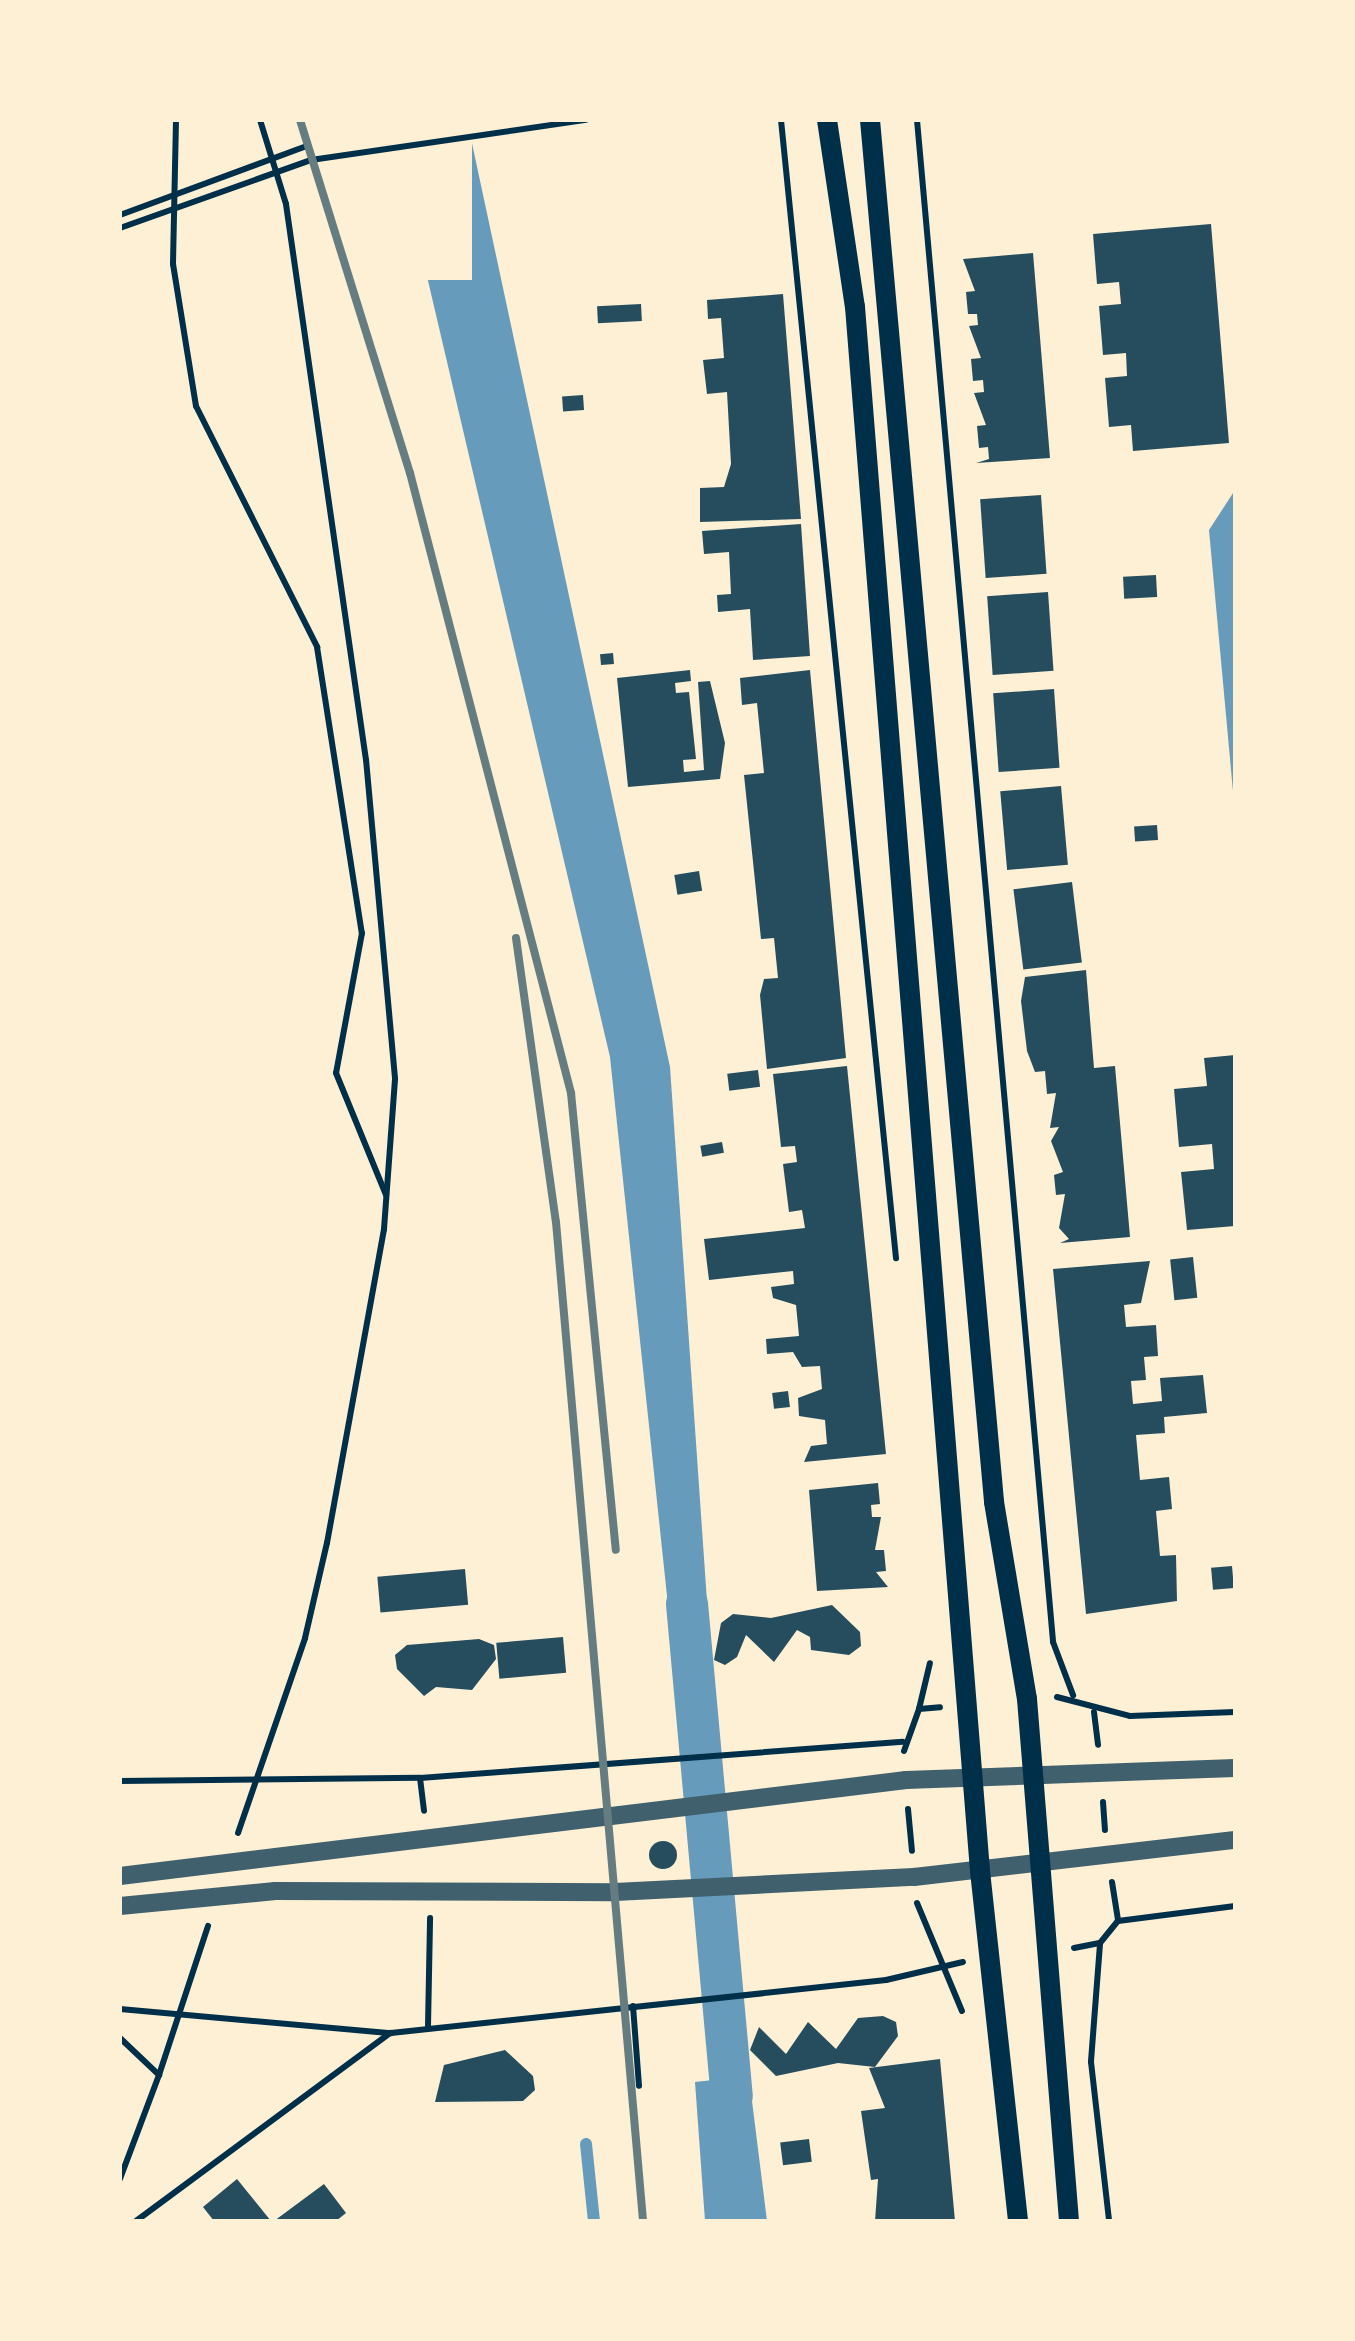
<!DOCTYPE html>
<style>
body{margin:0}
#map{position:relative;width:1355px;height:2341px;overflow:hidden;background:#fdf0d5;font-family:Jost,sans-serif}
div>[style]{position:absolute}
.water>*{inset:0;background:#669bbc}
.pier>*{inset:0;background:#fdf0d5;transform-origin:0 0}
.stream>*{height:12px;margin:-6px;padding:0 6px;transform-origin:6px;border-radius:6px;background:#669bbc}
.canal>*{height:42px;margin:-21px;padding:0 21px;transform-origin:21px;border-radius:21px;background:#669bbc}
.building>*{inset:0;background:#264d5e;transform-origin:0 0}
.round{border-radius:50%}
.path>*{height:6px;margin:-3px;padding:0 3px;transform-origin:3px;border-radius:3px;background:#003049}
.tertiary>*{height:18px;margin:-9px;padding:0 9px;transform-origin:9px;border-radius:9px;background:#3f606c}
.secondary>*{height:20px;margin:-10px;padding:0 10px;transform-origin:10px;border-radius:10px;background:#003049}
.rail>*{height:8px;margin:-4px;padding:0 4px;transform-origin:4px;border-radius:4px;background:#657d81}
span{translate:-50% -50%;white-space:nowrap;text-align:center;line-height:1.15;-webkit-text-stroke:10px #fdf0d5;paint-order:stroke}
.frame{position:absolute;inset:0;border:122px solid #fdf0d5;pointer-events:none}
</style>
<div id="map">
<div class="water">
<div style="clip-path:polygon(467px 120px,670px 1067px,711px 1659px,674px 1662px,610px 1057px,414px 221px)"></div>
<div style="clip-path:polygon(1235px 490px,1235px 813px,1209px 530px)"></div>
<div style="clip-path:polygon(744px 2037px,767px 2221px,705px 2221px,695px 2082px,713px 2080px,709px 2040px)"></div>
</div>
<div class="pier">
<div style="left:389px;top:120px;width:83px;height:160px"></div>
</div>
<div class="stream">
<div style="left:586px;top:2144px;width:77px;rotate:84.1deg"></div>
</div>
<div class="canal">
<div style="left:687px;top:1604px;width:494px;rotate:84.8deg"></div>
</div>
<div class="building">
<div style="clip-path:polygon(1211px 224px,1229px 443px,1133px 451px,1131px 425px,1109px 427px,1105px 378px,1127px 376px,1126px 353px,1103px 355px,1099px 306px,1121px 304px,1119px 282px,1097px 284px,1093px 234px)"></div>
<div style="clip-path:polygon(1033px 253px,1050px 458px,976px 463px,989px 459px,988px 447px,979px 448px,977px 426px,986px 425px,974px 393px,984px 392px,983px 380px,973px 381px,971px 359px,981px 358px,969px 326px,978px 325px,977px 314px,968px 314px,966px 292px,975px 291px,963px 259px)"></div>
<div style="clip-path:polygon(783px 294px,801px 519px,700px 522px,700px 488px,724px 487px,731px 464px,727px 392px,707px 394px,703px 360px,724px 358px,721px 318px,708px 319px,707px 300px)"></div>
<div style="left:641px;top:304px;width:17px;height:44px;rotate:87deg"></div>
<div style="left:583px;top:395px;width:15px;height:21px;rotate:86deg"></div>
<div style="left:1041px;top:495px;width:79px;height:61px;rotate:86deg"></div>
<div style="clip-path:polygon(801px 524px,810px 656px,753px 660px,750px 609px,718px 612px,717px 595px,731px 594px,729px 552px,704px 554px,702px 531px)"></div>
<div style="left:1156px;top:575px;width:22px;height:33px;rotate:87deg"></div>
<div style="left:1048px;top:592px;width:79px;height:61px;rotate:86deg"></div>
<div style="left:613px;top:653px;width:11px;height:13px;rotate:85deg"></div>
<div style="clip-path:polygon(690px 670px,691px 681px,675px 683px,676px 693px,689px 692px,696px 759px,683px 760px,684px 772px,704px 770px,698px 682px,710px 681px,725px 743px,720px 779px,628px 787px,617px 678px)"></div>
<div style="clip-path:polygon(810px 670px,846px 1058px,767px 1069px,760px 995px,764px 979px,778px 978px,774px 938px,761px 939px,744px 775px,764px 773px,757px 703px,742px 705px,740px 678px)"></div>
<div style="left:1054px;top:689px;width:79px;height:61px;rotate:86deg"></div>
<div style="left:1061px;top:786px;width:79px;height:61px;rotate:85deg"></div>
<div style="left:1157px;top:825px;width:15px;height:23px;rotate:86deg"></div>
<div style="left:699px;top:871px;width:20px;height:25px;rotate:81deg"></div>
<div style="left:1072px;top:882px;width:81px;height:59px;rotate:83deg"></div>
<div style="clip-path:polygon(1086px 970px,1094px 1068px,1115px 1066px,1130px 1237px,1060px 1243px,1069px 1239px,1059px 1228px,1065px 1194px,1056px 1195px,1054px 1175px,1063px 1172px,1051px 1141px,1059px 1127px,1050px 1128px,1056px 1093px,1047px 1094px,1045px 1071px,1035px 1072px,1027px 1051px,1021px 1001px,1025px 977px)"></div>
<div style="clip-path:polygon(1235px 1055px,1235px 1226px,1187px 1230px,1181px 1172px,1214px 1169px,1212px 1144px,1179px 1147px,1174px 1089px,1207px 1086px,1204px 1058px)"></div>
<div style="clip-path:polygon(847px 1066px,886px 1454px,804px 1462px,811px 1446px,827px 1444px,825px 1420px,799px 1416px,798px 1398px,822px 1389px,820px 1366px,802px 1367px,793px 1352px,767px 1354px,766px 1339px,799px 1336px,796px 1305px,773px 1298px,771px 1287px,794px 1284px,793px 1271px,709px 1280px,704px 1239px,805px 1228px,802px 1210px,789px 1212px,783px 1164px,797px 1162px,795px 1146px,781px 1147px,773px 1074px)"></div>
<div style="left:758px;top:1070px;width:17px;height:31px;rotate:83deg"></div>
<div style="left:722px;top:1142px;width:11px;height:22px;rotate:80deg"></div>
<div style="left:1193px;top:1257px;width:41px;height:23px;rotate:84deg"></div>
<div style="clip-path:polygon(1150px 1261px,1141px 1303px,1124px 1305px,1126px 1327px,1156px 1325px,1158px 1356px,1144px 1357px,1146px 1380px,1131px 1381px,1133px 1404px,1162px 1401px,1160px 1378px,1203px 1375px,1207px 1413px,1164px 1417px,1165px 1433px,1136px 1435px,1140px 1480px,1169px 1477px,1172px 1509px,1156px 1511px,1160px 1556px,1176px 1555px,1177px 1601px,1086px 1614px,1053px 1269px)"></div>
<div style="left:788px;top:1391px;width:16px;height:16px;rotate:83deg"></div>
<div style="clip-path:polygon(878px 1483px,880px 1504px,871px 1505px,872px 1517px,881px 1517px,875px 1550px,884px 1550px,886px 1571px,876px 1572px,888px 1587px,817px 1591px,809px 1490px)"></div>
<div style="left:1232px;top:1566px;width:22px;height:21px;rotate:85deg"></div>
<div style="left:465px;top:1569px;width:36px;height:88px;rotate:85deg"></div>
<div style="clip-path:polygon(832px 1605px,860px 1632px,861px 1646px,849px 1655px,811px 1650px,810px 1637px,797px 1630px,774px 1662px,746px 1635px,737px 1657px,725px 1665px,714px 1660px,721px 1623px,733px 1614px,771px 1618px)"></div>
<div style="left:563px;top:1637px;width:36px;height:67px;rotate:85deg"></div>
<div style="clip-path:polygon(479px 1639px,494px 1645px,496px 1659px,472px 1690px,436px 1687px,424px 1696px,397px 1669px,395px 1655px,407px 1645px)"></div>
<div class="round" style="left:649px;top:1841px;width:28px;height:28px"></div>
<div style="clip-path:polygon(883px 2016px,896px 2022px,898px 2036px,875px 2067px,838px 2063px,776px 2076px,750px 2050px,759px 2027px,786px 2054px,808px 2022px,836px 2049px,858px 2018px)"></div>
<div style="clip-path:polygon(505px 2050px,533px 2076px,535px 2090px,523px 2101px,435px 2102px,444px 2065px)"></div>
<div style="clip-path:polygon(940px 2059px,955px 2221px,875px 2221px,878px 2179px,871px 2180px,861px 2111px,885px 2108px,869px 2068px)"></div>
<div style="left:809px;top:2139px;width:23px;height:29px;rotate:83deg"></div>
<div style="clip-path:polygon(237px 2179px,271px 2221px,214px 2221px,203px 2207px)"></div>
<div style="clip-path:polygon(324px 2184px,346px 2213px,336px 2221px,274px 2221px)"></div>
</div>
<div class="path">
<div style="left:176px;top:120px;width:144px;rotate:91.2deg"></div>
<div style="left:173px;top:264px;width:144px;rotate:80.8deg"></div>
<div style="left:196px;top:406px;width:270px;rotate:63.3deg"></div>
<div style="left:317px;top:647px;width:290px;rotate:81.1deg"></div>
<div style="left:362px;top:933px;width:142px;rotate:100.5deg"></div>
<div style="left:336px;top:1073px;width:132px;rotate:67.7deg"></div>
<div style="left:781px;top:120px;width:1144px;rotate:84.23deg"></div>
<div style="left:917px;top:120px;width:1528px;rotate:84.89deg"></div>
<div style="left:1053px;top:1642px;width:57px;rotate:69.3deg"></div>
<div style="left:120px;top:215px;width:199px;rotate:-20.3deg"></div>
<div style="left:120px;top:228px;width:203px;rotate:-19.6deg"></div>
<div style="left:311px;top:160px;width:278px;rotate:-8.3deg"></div>
<div style="left:1057px;top:1697px;width:75px;rotate:14.6deg"></div>
<div style="left:1130px;top:1716px;width:105px;rotate:-2.2deg"></div>
<div style="left:919px;top:1709px;width:47px;rotate:-76.6deg"></div>
<div style="left:1094px;top:1712px;width:33px;rotate:83deg"></div>
<div style="left:904px;top:1751px;width:45px;rotate:-70.3deg"></div>
<div style="left:919px;top:1709px;width:21px;rotate:-5deg"></div>
<div style="left:420px;top:1778px;width:33px;rotate:83deg"></div>
<div style="left:120px;top:1781px;width:300px;rotate:-0.6deg"></div>
<div style="left:420px;top:1778px;width:484px;rotate:-4.3deg"></div>
<div style="left:1103px;top:1802px;width:28px;rotate:86deg"></div>
<div style="left:908px;top:1809px;width:42px;rotate:84.6deg"></div>
<div style="left:238px;top:1833px;width:206px;rotate:-71deg"></div>
<div style="left:305px;top:1638px;width:98px;rotate:-77deg"></div>
<div style="left:327px;top:1543px;width:319px;rotate:-79.7deg"></div>
<div style="left:384px;top:1229px;width:151px;rotate:-85.8deg"></div>
<div style="left:395px;top:1078px;width:319px;rotate:-95.2deg"></div>
<div style="left:366px;top:760px;width:562px;rotate:-98.19deg"></div>
<div style="left:286px;top:204px;width:88px;rotate:-107.2deg"></div>
<div style="left:1112px;top:1882px;width:39px;rotate:81deg"></div>
<div style="left:917px;top:1903px;width:117px;rotate:67.4deg"></div>
<div style="left:1100px;top:1944px;width:118px;rotate:94.4deg"></div>
<div style="left:1091px;top:2062px;width:160px;rotate:83.5deg"></div>
<div style="left:1074px;top:1948px;width:26px;rotate:-11deg"></div>
<div style="left:1100px;top:1943px;width:28px;rotate:-51deg"></div>
<div style="left:1118px;top:1921px;width:118px;rotate:-7.3deg"></div>
<div style="left:633px;top:2006px;width:80px;rotate:85.7deg"></div>
<div style="left:120px;top:2009px;width:272px;rotate:5.1deg"></div>
<div style="left:391px;top:2033px;width:498px;rotate:-6.1deg"></div>
<div style="left:886px;top:1980px;width:79px;rotate:-13.2deg"></div>
<div style="left:428px;top:2026px;width:108px;rotate:-88.9deg"></div>
<div style="left:120px;top:2038px;width:54px;rotate:43.5deg"></div>
<div style="left:159px;top:2075px;width:111px;rotate:110.6deg"></div>
<div style="left:159px;top:2075px;width:157px;rotate:-71.8deg"></div>
<div style="left:136px;top:2221px;width:316px;rotate:-36.5deg"></div>
</div>
<div class="tertiary">
<div style="left:120px;top:1876px;width:792px;rotate:-6.96deg"></div>
<div style="left:906px;top:1780px;width:329px;rotate:-2.1deg"></div>
<div style="left:120px;top:1906px;width:156px;rotate:-5.5deg"></div>
<div style="left:275px;top:1891px;width:340px;rotate:0.2deg"></div>
<div style="left:615px;top:1892px;width:299px;rotate:-2.9deg"></div>
<div style="left:914px;top:1877px;width:323px;rotate:-6.6deg"></div>
</div>
<div class="secondary">
<div style="left:827px;top:120px;width:189px;rotate:81.5deg"></div>
<div style="left:855px;top:307px;width:1569px;rotate:85.43deg"></div>
<div style="left:980px;top:1871px;width:352px;rotate:83.8deg"></div>
<div style="left:870px;top:120px;width:1388px;rotate:84.87deg"></div>
<div style="left:994px;top:1502px;width:200px;rotate:80.5deg"></div>
<div style="left:1027px;top:1699px;width:524px;rotate:85.4deg"></div>
</div>
<div class="rail">
<div style="left:300px;top:120px;width:370px;rotate:72.7deg"></div>
<div style="left:410px;top:473px;width:641px;rotate:75.44deg"></div>
<div style="left:571px;top:1093px;width:459px;rotate:84.4deg"></div>
<div style="left:516px;top:938px;width:287px;rotate:82deg"></div>
<div style="left:556px;top:1222px;width:1003px;rotate:85.02deg"></div>
</div>
<div class="frame"></div>
</div>
